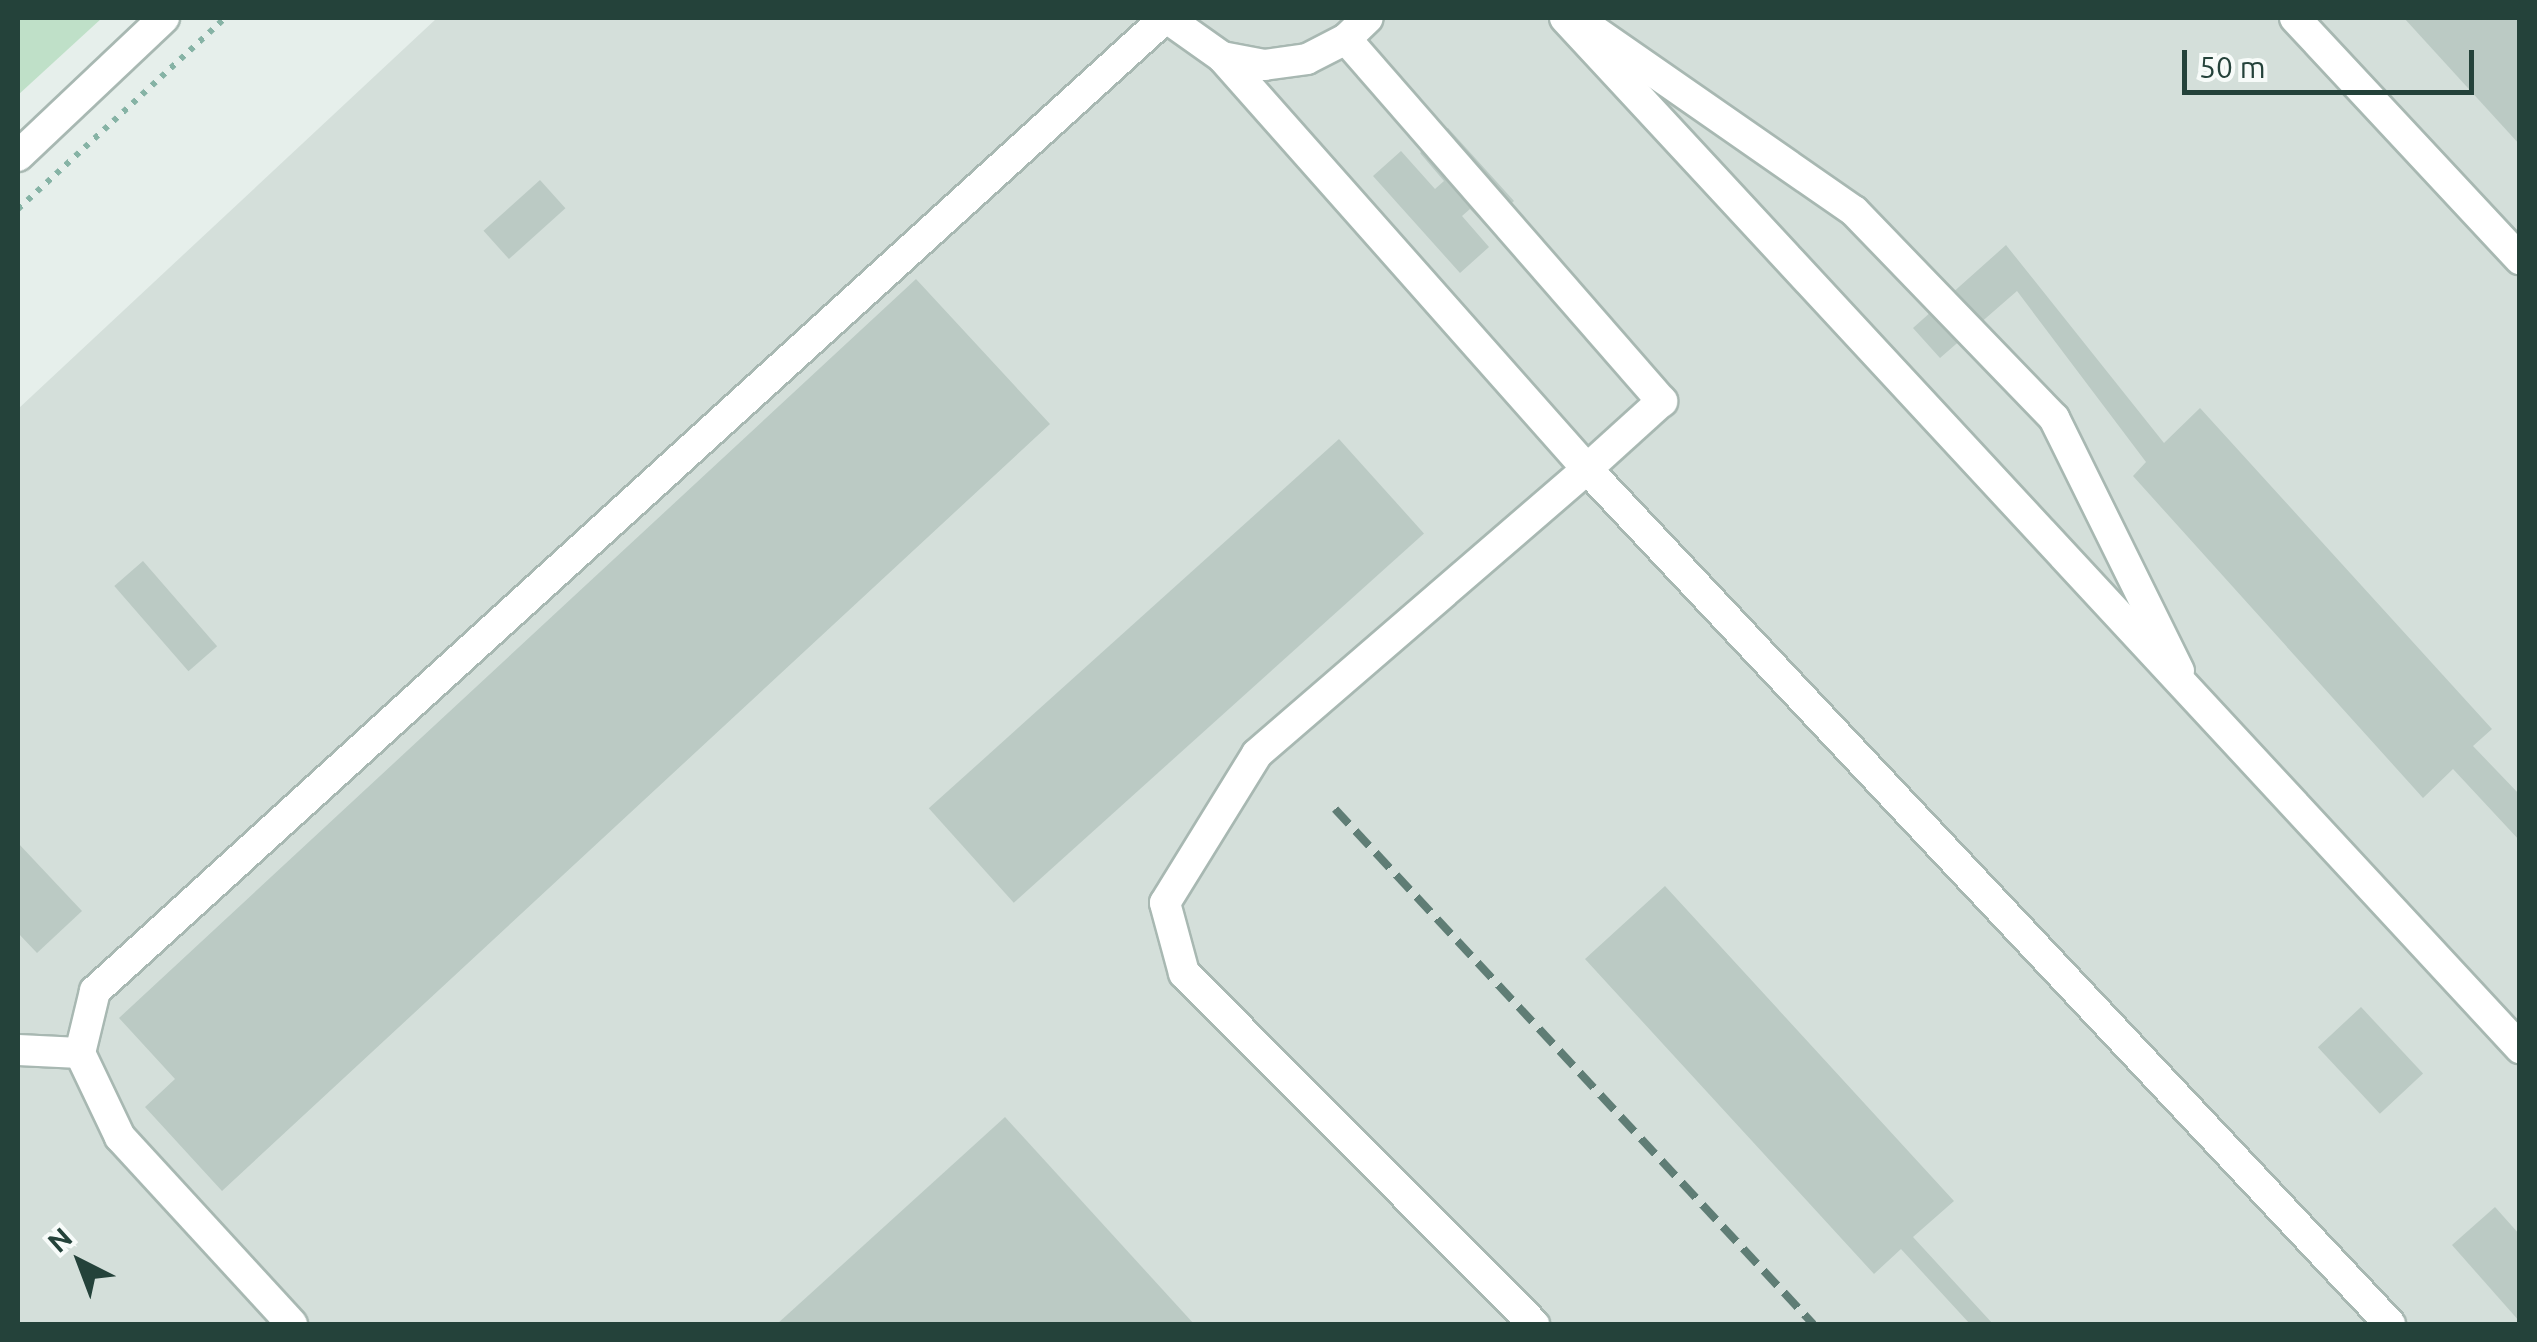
<!DOCTYPE html>
<style>
body{margin:0}
#map{position:relative;width:2537px;height:1342px;overflow:hidden;background:#e6efeb;font-family:Ubuntu,sans-serif}
div>[style]{position:absolute}
.built>*{inset:0;background:#d4dfda}
.green>*{inset:0;background:#bfe0c8}
.building>*{inset:0;background:#bbcac4;transform-origin:0 0}
.path>*{height:6px;margin-top:-3px;transform-origin:0;background:repeating-linear-gradient(90deg,#86b3a5 0 5px,transparent 0 13px)}
.roads{filter:drop-shadow(2px 0 #a8b8b2) drop-shadow(-2px 0 #a8b8b2) drop-shadow(0 2px #a8b8b2) drop-shadow(0 -2px #a8b8b2)}
.minor>*{height:30px;margin:-15px;padding:0 15px;transform-origin:15px;border-radius:15px;background:#fff}
.rail>*{height:8px;margin-top:-4px;transform-origin:0;background:repeating-linear-gradient(90deg,#5f7d75 0 20px,transparent 0 30px)}
span{translate:-50% -50%;white-space:nowrap;text-align:center;line-height:1.15;-webkit-text-stroke:8px #f7fbf9;paint-order:stroke}
.frame{position:absolute;inset:0;border:20px solid #24423a;pointer-events:none}
.north{position:absolute;left:30px;top:1212px;width:100px;height:100px;-webkit-text-stroke:8px #f7fbf9;paint-order:stroke;rotate:318deg;font-size:28px;font-weight:700;line-height:40px;text-align:center;color:#24423a}
.north::after{content:'';display:block;margin:auto;width:35px;height:45px;background:#24423a;clip-path:polygon(50% 0,100% 100%,50% 72%,0 100%)}
.scale{position:absolute;left:2182px;top:50px;width:292px;height:45px;box-sizing:border-box;border:5px solid #24423a;border-top:0;padding-left:12px;font-size:30px;line-height:35px;white-space:nowrap;color:#24423a;-webkit-text-stroke:8px #f7fbf9;paint-order:stroke}
</style>
<div id="map">
<div class="built">
<div style="clip-path:polygon(437px 18px,2519px 18px,2519px 1324px,18px 1324px,18px 409px)"></div>
</div>
<div class="green">
<div style="clip-path:polygon(18px 18px,102px 18px,18px 95px)"></div>
</div>
<div class="building">
<div style="clip-path:polygon(2404px 18px,2520px 18px,2520px 145px)"></div>
<div style="clip-path:polygon(1448px 128px,1514px 201px,1486px 226px,1470px 209px,1462px 216px,1489px 247px,1460px 273px,1373px 176px,1401px 151px,1435px 189px,1444px 181px,1420px 153px)"></div>
<div style="left:540px;top:180px;width:38px;height:76px;rotate:48deg"></div>
<div style="clip-path:polygon(2006px 245px,2164px 443px,2200px 408px,2492px 729px,2473px 746px,2520px 795px,2520px 841px,2453px 769px,2423px 798px,2133px 476px,2146px 462px,2017px 291px,1940px 358px,1913px 328px)"></div>
<div style="clip-path:polygon(916px 279px,1050px 424px,222px 1191px,145px 1107px,175px 1079px,119px 1018px)"></div>
<div style="left:1339px;top:439px;width:127px;height:552px;rotate:48deg"></div>
<div style="left:143px;top:561px;width:113px;height:38px;rotate:49deg"></div>
<div style="clip-path:polygon(18px 843px,82px 911px,37px 953px,18px 933px)"></div>
<div style="clip-path:polygon(1665px 886px,1954px 1201px,1913px 1237px,1993px 1324px,1970px 1324px,1901px 1249px,1874px 1274px,1585px 959px)"></div>
<div style="left:2361px;top:1007px;width:91px;height:59px;rotate:47deg"></div>
<div style="clip-path:polygon(1005px 1117px,1194px 1324px,777px 1324px)"></div>
<div style="clip-path:polygon(2495px 1207px,2520px 1235px,2520px 1322px,2452px 1245px)"></div>
</div>
<div class="path">
<div style="left:18px;top:209px;width:282px;rotate:-42.7deg"></div>
</div>
<div class="roads">
<div class="minor">
<div style="left:1167px;top:18px;width:67px;rotate:35.3deg"></div>
<div style="left:1222px;top:57px;width:43px;rotate:10.8deg"></div>
<div style="left:1264px;top:65px;width:43px;rotate:-7.9deg"></div>
<div style="left:1307px;top:59px;width:44px;rotate:-27.1deg"></div>
<div style="left:1346px;top:39px;width:30px;rotate:-44deg"></div>
<div style="left:1565px;top:18px;width:1405px;rotate:47.16deg"></div>
<div style="left:2295px;top:18px;width:330px;rotate:47deg"></div>
<div style="left:1592px;top:29px;width:319px;rotate:34.8deg"></div>
<div style="left:1854px;top:211px;width:288px;rotate:46deg"></div>
<div style="left:2054px;top:418px;width:282px;rotate:63.7deg"></div>
<div style="left:1346px;top:39px;width:481px;rotate:48.9deg"></div>
<div style="left:1662px;top:401px;width:101px;rotate:137.8deg"></div>
<div style="left:1587px;top:469px;width:1173px;rotate:46.8deg"></div>
<div style="left:1222px;top:57px;width:550px;rotate:48.46deg"></div>
<div style="left:1587px;top:469px;width:436px;rotate:139.2deg"></div>
<div style="left:1257px;top:754px;width:175px;rotate:121.7deg"></div>
<div style="left:1165px;top:903px;width:73px;rotate:74.8deg"></div>
<div style="left:1184px;top:973px;width:496px;rotate:45.1deg"></div>
<div style="left:18px;top:156px;width:201px;rotate:-43.4deg"></div>
<div style="left:18px;top:1050px;width:62px;rotate:2.8deg"></div>
<div style="left:292px;top:1324px;width:254px;rotate:-132.6deg"></div>
<div style="left:120px;top:1137px;width:93px;rotate:-115.5deg"></div>
<div style="left:80px;top:1053px;width:64px;rotate:-76.4deg"></div>
<div style="left:95px;top:991px;width:1446px;rotate:-42.28deg"></div>
</div>
</div>
<div class="rail">
<div style="left:1335px;top:809px;width:703px;rotate:47.13deg"></div>
</div>
<div class="frame"></div>
<div class="north">N</div>
<div class="scale">50 m</div>
</div>
